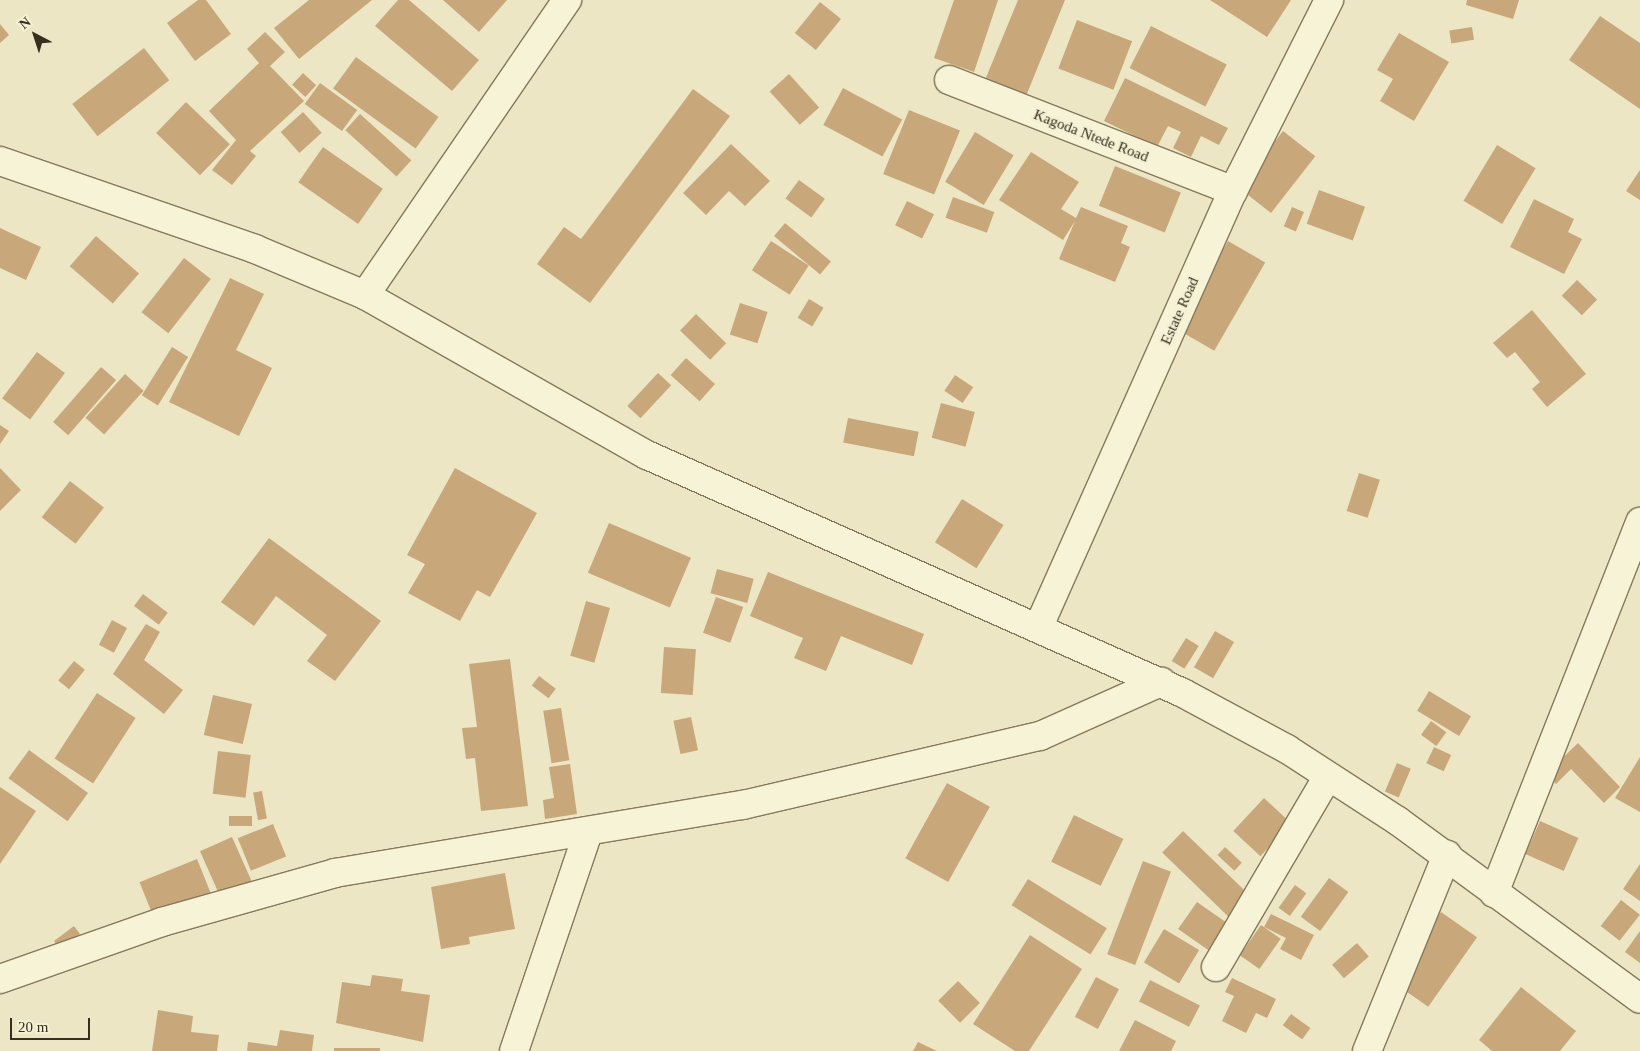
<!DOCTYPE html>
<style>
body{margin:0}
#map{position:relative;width:1640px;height:1051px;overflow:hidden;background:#ece6c4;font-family:"Times New Roman",serif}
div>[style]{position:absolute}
.building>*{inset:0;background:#c8a87b;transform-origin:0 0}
.roads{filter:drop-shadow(1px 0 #86795b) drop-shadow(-1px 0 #86795b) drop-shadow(0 1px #86795b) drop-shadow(0 -1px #86795b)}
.street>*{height:28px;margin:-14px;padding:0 14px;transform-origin:14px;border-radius:14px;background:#f7f3d7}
.secondary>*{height:28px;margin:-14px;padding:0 14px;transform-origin:14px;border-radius:14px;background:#f7f3d7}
span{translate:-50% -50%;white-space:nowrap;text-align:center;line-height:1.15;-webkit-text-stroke:4px #f4f0d3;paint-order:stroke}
.street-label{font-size:15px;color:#362e1f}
.north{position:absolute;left:10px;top:10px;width:50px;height:50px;-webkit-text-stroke:4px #f4f0d3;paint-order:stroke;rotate:320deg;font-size:14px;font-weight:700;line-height:20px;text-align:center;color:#362e1f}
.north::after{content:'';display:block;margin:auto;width:18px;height:22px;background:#362e1f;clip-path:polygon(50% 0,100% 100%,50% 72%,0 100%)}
.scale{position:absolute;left:10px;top:1018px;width:80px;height:22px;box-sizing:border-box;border:2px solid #362e1f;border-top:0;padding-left:6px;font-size:15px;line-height:18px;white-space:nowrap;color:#362e1f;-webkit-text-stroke:4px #f4f0d3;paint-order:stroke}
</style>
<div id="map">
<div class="building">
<div style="clip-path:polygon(198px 0,206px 0,231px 34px,195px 61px,167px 23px)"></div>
<div style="clip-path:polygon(309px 0,372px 0,299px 59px,274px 28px)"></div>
<div style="clip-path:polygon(398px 0,409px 0,479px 60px,452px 91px,375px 26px)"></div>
<div style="clip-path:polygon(443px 0,507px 0,479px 32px)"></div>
<div style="clip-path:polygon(954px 0,998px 0,974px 72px,934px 58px)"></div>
<div style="clip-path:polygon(1018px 0,1065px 0,1026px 96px,985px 80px)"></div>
<div style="clip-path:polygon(1210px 0,1291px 0,1267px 37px)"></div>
<div style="clip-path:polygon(1467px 0,1519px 0,1513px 19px,1466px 5px)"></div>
<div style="left:820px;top:2px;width:27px;height:40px;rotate:39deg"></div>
<div style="clip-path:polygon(1600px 16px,1640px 43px,1640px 109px,1569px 60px)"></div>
<div style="left:1077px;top:20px;width:59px;height:52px;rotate:21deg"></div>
<div style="clip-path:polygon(0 24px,9px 35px,0 43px)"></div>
<div style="left:1151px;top:26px;width:85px;height:47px;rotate:27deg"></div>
<div style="left:1472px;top:27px;width:13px;height:23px;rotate:81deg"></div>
<div style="clip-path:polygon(265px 32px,285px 52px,270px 66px,304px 101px,250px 151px,256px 156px,232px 185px,212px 170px,236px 140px,209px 111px,259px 63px,247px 49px)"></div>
<div style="clip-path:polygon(1399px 33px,1449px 62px,1414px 121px,1380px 101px,1393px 79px,1377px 70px)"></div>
<div style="left:144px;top:48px;width:41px;height:91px;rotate:52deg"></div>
<div style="left:356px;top:57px;width:102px;height:39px;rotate:36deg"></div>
<div style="left:303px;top:73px;width:18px;height:16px;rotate:43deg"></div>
<div style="left:789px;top:74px;width:45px;height:26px;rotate:48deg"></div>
<div style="clip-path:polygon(1125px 78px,1228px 128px,1219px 145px,1201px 136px,1191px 157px,1173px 148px,1181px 132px,1168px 126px,1157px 147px,1104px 121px)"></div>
<div style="left:320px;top:83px;width:46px;height:26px;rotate:36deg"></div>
<div style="left:843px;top:88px;width:67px;height:42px;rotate:28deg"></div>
<div style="clip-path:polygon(693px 89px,730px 116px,590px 303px,537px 264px,564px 227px,581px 239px)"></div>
<div style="left:186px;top:102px;width:61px;height:43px;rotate:44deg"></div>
<div style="left:909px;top:110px;width:55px;height:69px;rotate:22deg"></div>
<div style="left:303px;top:112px;width:28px;height:30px;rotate:48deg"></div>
<div style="left:360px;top:114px;width:69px;height:22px;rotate:42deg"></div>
<div style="left:1283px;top:131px;width:41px;height:72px;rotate:38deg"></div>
<div style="left:975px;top:132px;width:45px;height:58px;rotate:31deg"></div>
<div style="clip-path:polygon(731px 144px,770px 181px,745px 206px,729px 191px,706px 215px,683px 193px)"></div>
<div style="left:1497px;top:145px;width:45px;height:65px;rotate:31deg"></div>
<div style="left:323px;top:147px;width:73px;height:43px;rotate:35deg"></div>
<div style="clip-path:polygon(1031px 152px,1079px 182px,1061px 209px,1076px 218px,1081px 207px,1128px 226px,1121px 243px,1130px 247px,1115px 282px,1059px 259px,1075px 221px,1063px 240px,999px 200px)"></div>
<div style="left:1115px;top:166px;width:71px;height:43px;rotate:22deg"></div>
<div style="clip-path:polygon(1640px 170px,1640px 200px,1626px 191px)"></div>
<div style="left:799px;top:180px;width:32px;height:23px;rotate:36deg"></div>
<div style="left:1319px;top:190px;width:49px;height:36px;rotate:20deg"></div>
<div style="left:953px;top:197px;width:44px;height:22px;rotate:20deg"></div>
<div style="clip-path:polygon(1534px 199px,1574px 219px,1568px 232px,1582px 239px,1564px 274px,1510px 247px)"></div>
<div style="left:907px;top:201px;width:30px;height:27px;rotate:26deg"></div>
<div style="left:1292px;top:207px;width:13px;height:21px;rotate:23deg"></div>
<div style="left:785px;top:223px;width:60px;height:17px;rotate:40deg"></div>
<div style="clip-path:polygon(0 228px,41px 247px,26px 280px,0 268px)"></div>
<div style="left:96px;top:236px;width:57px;height:40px;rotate:41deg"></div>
<div style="left:771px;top:241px;width:45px;height:35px;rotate:33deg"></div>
<div style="left:1228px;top:241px;width:43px;height:102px;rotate:30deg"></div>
<div style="left:184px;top:258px;width:34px;height:69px;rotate:38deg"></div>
<div style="clip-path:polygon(230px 278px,264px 294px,236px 350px,272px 368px,239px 436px,169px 402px)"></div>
<div style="left:1577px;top:280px;width:28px;height:22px;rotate:44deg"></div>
<div style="left:809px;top:299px;width:17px;height:22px;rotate:31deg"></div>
<div style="left:740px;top:303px;width:29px;height:33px;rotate:18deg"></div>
<div style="clip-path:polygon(1532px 310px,1586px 374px,1547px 407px,1532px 389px,1540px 382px,1515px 352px,1507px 358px,1493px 343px)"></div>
<div style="left:696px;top:314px;width:42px;height:23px;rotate:44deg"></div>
<div style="left:172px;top:347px;width:19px;height:57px;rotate:32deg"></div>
<div style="left:37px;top:352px;width:35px;height:58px;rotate:37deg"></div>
<div style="left:686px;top:358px;width:39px;height:23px;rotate:42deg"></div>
<div style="left:101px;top:367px;width:20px;height:73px;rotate:41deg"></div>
<div style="left:658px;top:373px;width:18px;height:45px;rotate:43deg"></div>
<div style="left:125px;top:374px;width:25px;height:59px;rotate:42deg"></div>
<div style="left:955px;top:375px;width:22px;height:19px;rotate:34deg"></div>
<div style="left:941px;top:403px;width:35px;height:36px;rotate:15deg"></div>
<div style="left:848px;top:418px;width:72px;height:25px;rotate:11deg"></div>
<div style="clip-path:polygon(0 425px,9px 431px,0 444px)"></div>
<div style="clip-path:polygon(0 468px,21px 490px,0 511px)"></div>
<div style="clip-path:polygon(455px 468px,537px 513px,490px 597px,477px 590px,460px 621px,408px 593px,425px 564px,407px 555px)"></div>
<div style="left:1359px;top:473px;width:22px;height:40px;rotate:18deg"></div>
<div style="left:70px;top:481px;width:43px;height:46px;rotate:38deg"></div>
<div style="left:962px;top:499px;width:49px;height:51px;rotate:32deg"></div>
<div style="left:609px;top:523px;width:89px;height:54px;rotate:23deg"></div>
<div style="clip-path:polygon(269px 538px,381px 621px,335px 681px,307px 661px,327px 635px,276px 596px,254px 626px,221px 602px)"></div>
<div style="left:717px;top:569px;width:38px;height:25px;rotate:15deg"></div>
<div style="clip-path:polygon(768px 572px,924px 634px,912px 665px,841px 636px,826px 671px,794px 658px,803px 638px,750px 616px)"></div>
<div style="left:143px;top:594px;width:31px;height:15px;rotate:37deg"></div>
<div style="left:716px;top:597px;width:29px;height:38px;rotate:20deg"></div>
<div style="left:586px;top:601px;width:25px;height:57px;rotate:16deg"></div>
<div style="left:112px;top:620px;width:17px;height:28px;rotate:28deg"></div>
<div style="clip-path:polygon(146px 624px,160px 632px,144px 660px,183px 690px,164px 714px,113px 674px)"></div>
<div style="left:1215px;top:631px;width:22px;height:42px;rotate:30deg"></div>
<div style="left:1186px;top:638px;width:15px;height:27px;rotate:32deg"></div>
<div style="left:664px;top:647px;width:32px;height:46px;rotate:4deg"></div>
<div style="clip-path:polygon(510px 659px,528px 806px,481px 811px,475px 758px,466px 759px,462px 728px,477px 727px,469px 664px)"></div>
<div style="left:74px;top:661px;width:14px;height:25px;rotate:39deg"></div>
<div style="left:539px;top:676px;width:21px;height:12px;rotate:37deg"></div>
<div style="left:1429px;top:691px;width:49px;height:23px;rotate:31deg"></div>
<div style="left:97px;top:693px;width:46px;height:78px;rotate:33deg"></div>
<div style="left:213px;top:695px;width:40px;height:41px;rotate:13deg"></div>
<div style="left:561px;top:708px;width:53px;height:18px;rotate:81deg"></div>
<div style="left:691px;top:717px;width:34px;height:18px;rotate:78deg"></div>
<div style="left:1431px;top:721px;width:19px;height:17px;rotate:36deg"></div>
<div style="clip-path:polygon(1578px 743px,1620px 787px,1604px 803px,1571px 769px,1556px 784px,1546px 774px)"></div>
<div style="left:1434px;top:747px;width:19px;height:18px;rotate:25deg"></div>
<div style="left:29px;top:750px;width:73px;height:35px;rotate:36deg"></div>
<div style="left:218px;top:751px;width:33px;height:43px;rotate:7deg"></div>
<div style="clip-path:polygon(1640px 757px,1640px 812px,1615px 798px)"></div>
<div style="left:1397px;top:763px;width:15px;height:31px;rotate:23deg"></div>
<div style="clip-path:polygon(570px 764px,577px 814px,545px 819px,543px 800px,554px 798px,549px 767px)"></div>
<div style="left:947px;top:783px;width:49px;height:86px;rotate:29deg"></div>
<div style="clip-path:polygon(0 787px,36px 811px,0 864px)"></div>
<div style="left:262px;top:791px;width:28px;height:9px;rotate:80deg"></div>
<div style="left:1264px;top:798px;width:37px;height:45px;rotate:43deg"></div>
<div style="left:1074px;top:815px;width:55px;height:52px;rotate:26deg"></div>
<div style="left:252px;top:816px;width:10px;height:23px;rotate:90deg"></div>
<div style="left:1540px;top:821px;width:42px;height:36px;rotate:24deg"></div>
<div style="left:273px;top:824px;width:35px;height:38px;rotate:68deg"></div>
<div style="left:1183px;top:831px;width:93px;height:30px;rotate:44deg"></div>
<div style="left:232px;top:837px;width:52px;height:35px;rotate:66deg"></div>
<div style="left:1225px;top:847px;width:23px;height:11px;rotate:43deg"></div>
<div style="left:197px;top:859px;width:41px;height:62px;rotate:68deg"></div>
<div style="left:1143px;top:861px;width:30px;height:100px;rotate:21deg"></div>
<div style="clip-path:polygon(1640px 864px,1640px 901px,1623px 889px)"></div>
<div style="clip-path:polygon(505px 873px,515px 929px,469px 937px,470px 944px,441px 949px,431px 887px)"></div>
<div style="left:1329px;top:878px;width:24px;height:48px;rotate:36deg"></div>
<div style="left:1028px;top:879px;width:93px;height:31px;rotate:32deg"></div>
<div style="left:1295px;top:885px;width:14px;height:28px;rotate:36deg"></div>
<div style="left:1621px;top:900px;width:24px;height:33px;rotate:38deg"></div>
<div style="left:1197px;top:902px;width:42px;height:33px;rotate:35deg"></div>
<div style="left:1441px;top:912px;width:44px;height:85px;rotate:35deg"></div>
<div style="clip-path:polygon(1271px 914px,1314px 935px,1301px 960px,1280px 949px,1286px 938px,1264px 927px)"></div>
<div style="left:1261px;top:925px;width:24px;height:37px;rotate:35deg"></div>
<div style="left:74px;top:926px;width:10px;height:25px;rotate:53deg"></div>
<div style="left:1164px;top:929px;width:41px;height:39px;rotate:31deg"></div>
<div style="clip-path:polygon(1640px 931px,1640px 963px,1625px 952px)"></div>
<div style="clip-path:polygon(1030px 935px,1082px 969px,1029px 1051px,1015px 1051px,973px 1024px)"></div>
<div style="left:1357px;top:943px;width:18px;height:33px;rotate:49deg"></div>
<div style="clip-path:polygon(372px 975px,403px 979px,401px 991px,430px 995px,423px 1042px,336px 1023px,342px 982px,370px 986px)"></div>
<div style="left:1096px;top:977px;width:26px;height:45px;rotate:28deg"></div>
<div style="clip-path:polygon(1232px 978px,1276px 999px,1267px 1018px,1256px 1013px,1246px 1033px,1222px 1021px,1234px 996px,1225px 992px)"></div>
<div style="left:1150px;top:980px;width:56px;height:24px;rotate:27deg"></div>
<div style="left:958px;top:981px;width:31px;height:28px;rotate:45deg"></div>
<div style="clip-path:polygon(1521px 987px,1576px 1031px,1560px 1051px,1492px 1051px,1479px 1040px)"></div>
<div style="clip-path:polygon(158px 1010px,193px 1016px,191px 1032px,219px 1035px,217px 1051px,152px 1051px)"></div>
<div style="left:1291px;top:1014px;width:24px;height:14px;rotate:36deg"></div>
<div style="clip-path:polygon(1135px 1020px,1176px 1041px,1171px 1051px,1119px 1051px)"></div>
<div style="clip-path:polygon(280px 1030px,314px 1035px,312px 1051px,247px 1051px,248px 1042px,277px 1046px)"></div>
<div style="clip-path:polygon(918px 1042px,937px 1051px,913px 1051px)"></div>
<div style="left:334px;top:1048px;width:46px;height:3px"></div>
</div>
<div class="roads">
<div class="street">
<div style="left:949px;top:80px;width:305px;rotate:21.3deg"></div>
<div style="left:365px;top:295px;width:358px;rotate:-55.6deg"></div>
<div style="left:1039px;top:626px;width:476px;rotate:-66deg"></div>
<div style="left:1233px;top:191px;width:214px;rotate:-63.3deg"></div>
<div style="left:1494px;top:893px;width:399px;rotate:-68.5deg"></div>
<div style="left:1216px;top:967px;width:219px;rotate:-59.6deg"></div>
<div style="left:0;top:979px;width:172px;rotate:-19.4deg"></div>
<div style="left:162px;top:922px;width:180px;rotate:-15.8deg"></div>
<div style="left:335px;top:873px;width:414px;rotate:-9.5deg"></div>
<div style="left:743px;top:805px;width:305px;rotate:-13.1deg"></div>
<div style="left:1040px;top:736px;width:133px;rotate:-24.1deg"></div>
<div style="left:514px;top:1051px;width:230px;rotate:-71.3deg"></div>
<div style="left:1367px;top:1051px;width:212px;rotate:-67.8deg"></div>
</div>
<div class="secondary">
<div style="left:0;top:161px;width:270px;rotate:19deg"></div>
<div style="left:255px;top:249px;width:119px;rotate:22.7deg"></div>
<div style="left:365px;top:295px;width:324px;rotate:29.6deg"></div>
<div style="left:647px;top:455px;width:586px;rotate:23.94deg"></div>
<div style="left:1183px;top:693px;width:118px;rotate:28.3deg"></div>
<div style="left:1287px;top:749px;width:132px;rotate:33deg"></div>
<div style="left:1398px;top:821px;width:300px;rotate:36.3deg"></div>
</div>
</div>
<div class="street-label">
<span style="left:1091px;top:136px;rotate:21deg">Kagoda Ntede Road</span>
<span style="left:1180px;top:311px;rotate:-66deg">Estate Road</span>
</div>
<div class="north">N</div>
<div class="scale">20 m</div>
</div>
